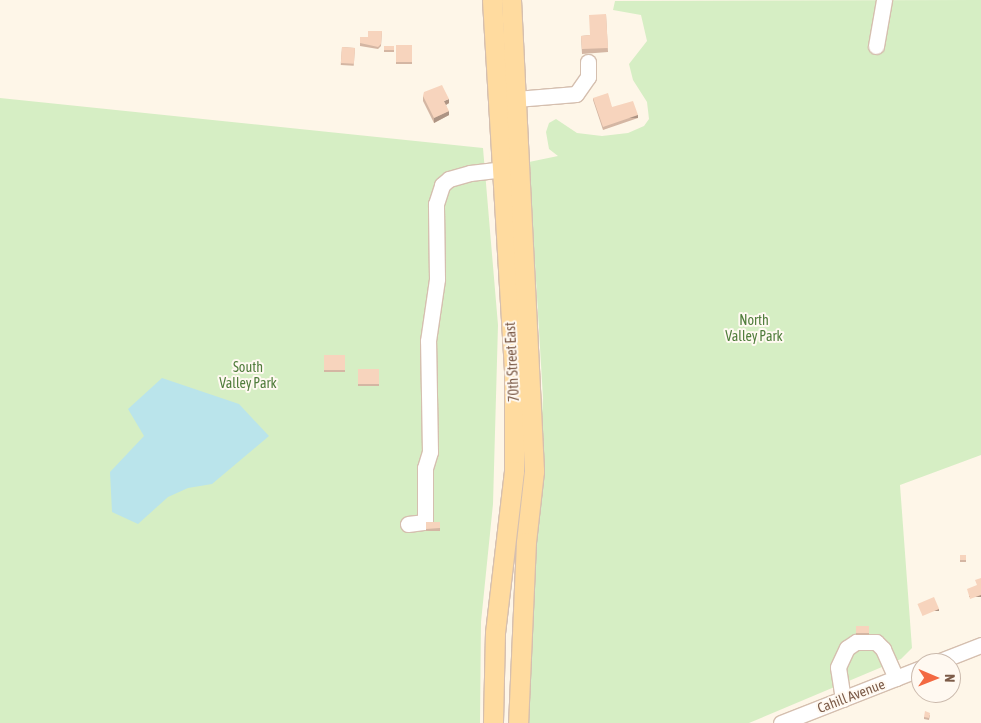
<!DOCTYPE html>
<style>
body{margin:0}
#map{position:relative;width:981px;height:723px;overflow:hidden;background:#fef6e8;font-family:"Asap Condensed",sans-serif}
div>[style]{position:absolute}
.green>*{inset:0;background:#d6eec4}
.water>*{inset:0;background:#bae4eb}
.roads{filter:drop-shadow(1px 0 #d5bfaf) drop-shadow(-1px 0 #d5bfaf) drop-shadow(0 1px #d5bfaf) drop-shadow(0 -1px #d5bfaf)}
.minor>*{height:15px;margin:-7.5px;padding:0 7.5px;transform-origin:7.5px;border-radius:7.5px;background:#fff}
.major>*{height:19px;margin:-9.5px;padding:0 9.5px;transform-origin:9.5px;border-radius:9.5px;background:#ffdb9f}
.wall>*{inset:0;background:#d4b6a3;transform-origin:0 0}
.shaded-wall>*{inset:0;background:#ad9484;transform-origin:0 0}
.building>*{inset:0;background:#f7d4bd;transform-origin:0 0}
span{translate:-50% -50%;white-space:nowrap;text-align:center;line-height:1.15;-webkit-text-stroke:4px #fff9f1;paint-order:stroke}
.park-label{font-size:14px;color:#507d3c}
.street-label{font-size:14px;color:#7c5b48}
.north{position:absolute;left:911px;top:653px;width:50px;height:50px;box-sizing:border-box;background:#fff9f1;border:1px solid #cbbaad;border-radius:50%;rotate:91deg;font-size:14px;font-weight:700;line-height:20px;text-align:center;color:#7c5b48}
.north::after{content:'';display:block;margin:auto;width:18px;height:22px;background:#f36942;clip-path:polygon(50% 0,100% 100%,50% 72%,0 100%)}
</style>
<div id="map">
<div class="green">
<div style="clip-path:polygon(981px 0,981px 455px,900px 485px,912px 648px,901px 659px,749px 723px,526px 723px,529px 607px,543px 398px,529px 162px,558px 156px,549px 149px,546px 132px,549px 123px,556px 119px,577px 133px,602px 136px,628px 133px,644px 126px,649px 119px,647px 102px,633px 80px,629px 64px,647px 41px,641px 15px,613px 10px,615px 1px)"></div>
<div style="clip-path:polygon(0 98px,483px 148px,498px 325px,493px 504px,481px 622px,480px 723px,0 723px)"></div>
</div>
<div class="water">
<div style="clip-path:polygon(162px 378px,239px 404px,269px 436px,212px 484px,188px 488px,168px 497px,138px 524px,112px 512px,110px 472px,144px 436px,128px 409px)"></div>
</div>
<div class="roads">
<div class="minor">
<div style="left:876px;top:46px;width:47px;rotate:-80.1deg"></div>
<div style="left:516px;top:99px;width:60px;rotate:-4.8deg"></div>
<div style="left:576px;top:94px;width:21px;rotate:-55deg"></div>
<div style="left:588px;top:77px;width:15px;rotate:-90deg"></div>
<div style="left:408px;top:524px;width:17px;rotate:-7deg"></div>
<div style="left:425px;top:522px;width:54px;rotate:-90deg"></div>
<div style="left:425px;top:468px;width:17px;rotate:-73deg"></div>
<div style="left:430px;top:452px;width:111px;rotate:-91deg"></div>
<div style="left:428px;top:341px;width:63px;rotate:-81.7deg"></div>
<div style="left:437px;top:279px;width:75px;rotate:-90.8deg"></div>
<div style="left:436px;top:204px;width:20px;rotate:-72deg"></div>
<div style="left:442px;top:185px;width:9px;rotate:-41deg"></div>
<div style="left:449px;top:179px;width:22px;rotate:-16deg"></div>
<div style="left:470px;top:173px;width:43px;rotate:-6.6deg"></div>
<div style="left:935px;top:663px;width:49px;rotate:-21.4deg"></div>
<div style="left:843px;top:699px;width:32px;rotate:-99deg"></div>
<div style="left:838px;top:667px;width:21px;rotate:-65deg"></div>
<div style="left:847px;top:648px;width:11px;rotate:-34deg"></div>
<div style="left:856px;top:642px;width:20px"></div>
<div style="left:876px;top:642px;width:10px;rotate:45deg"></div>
<div style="left:883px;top:649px;width:32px;rotate:66deg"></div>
<div style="left:781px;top:723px;width:150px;rotate:-21.4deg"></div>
</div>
<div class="major">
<div style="left:492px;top:0;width:371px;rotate:86.6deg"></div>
<div style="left:514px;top:370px;width:101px;rotate:90deg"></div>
<div style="left:514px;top:471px;width:163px;rotate:96.7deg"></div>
<div style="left:495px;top:633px;width:90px;rotate:91.3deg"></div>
<div style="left:511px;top:0;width:472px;rotate:87.2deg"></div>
<div style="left:534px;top:471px;width:71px;rotate:96.4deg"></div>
<div style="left:526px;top:542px;width:181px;rotate:92.5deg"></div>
</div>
</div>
<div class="wall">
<div style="clip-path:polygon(606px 14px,608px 52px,582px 54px,581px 36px,590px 35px)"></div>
<div style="clip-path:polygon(382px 31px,381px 46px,378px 49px,360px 46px,360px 37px,368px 37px)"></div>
<div style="left:396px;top:45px;width:16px;height:19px"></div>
<div style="left:384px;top:46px;width:10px;height:6px"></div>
<div style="left:342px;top:47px;width:13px;height:18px;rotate:4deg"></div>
<div style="clip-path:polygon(423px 96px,449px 103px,446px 105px,449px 115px,434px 123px,423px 101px)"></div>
<div style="clip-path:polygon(593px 98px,612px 107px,638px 118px,603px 130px,593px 100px)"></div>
<div style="left:324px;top:355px;width:21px;height:17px"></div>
<div style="left:358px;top:369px;width:21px;height:17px"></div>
<div style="left:426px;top:522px;width:14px;height:9px"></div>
<div style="left:960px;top:555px;width:6px;height:7px"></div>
<div style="left:856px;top:626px;width:13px;height:9px"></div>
<div style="clip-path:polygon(930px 715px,929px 720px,924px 719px,924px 717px)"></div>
</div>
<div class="shaded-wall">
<div style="clip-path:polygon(449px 99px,449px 103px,444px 106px,444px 101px)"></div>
<div style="clip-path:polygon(449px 111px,449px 115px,434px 123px,434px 118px)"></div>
<div style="left:638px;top:115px;width:3px;height:37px;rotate:90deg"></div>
<div style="left:981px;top:595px;width:2px;height:12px;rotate:90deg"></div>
<div style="left:939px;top:609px;width:2px;height:18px;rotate:90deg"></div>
</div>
<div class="building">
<div style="clip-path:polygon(606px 14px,608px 48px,582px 49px,581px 36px,590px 35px,589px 15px)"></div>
<div style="clip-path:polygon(368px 31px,382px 31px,381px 44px,378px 47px,360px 43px,360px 37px,368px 37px)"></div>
<div style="left:396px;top:45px;width:16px;height:17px"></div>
<div style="left:384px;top:46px;width:10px;height:4px"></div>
<div style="left:342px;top:47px;width:13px;height:16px;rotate:4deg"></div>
<div style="clip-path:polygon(442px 85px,449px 99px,444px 101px,449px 111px,434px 118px,423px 96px,424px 92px)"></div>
<div style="clip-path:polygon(608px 93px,612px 107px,633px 101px,638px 115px,603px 127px,593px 98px)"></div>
<div style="left:324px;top:355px;width:21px;height:15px"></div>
<div style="left:358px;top:369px;width:21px;height:15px"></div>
<div style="clip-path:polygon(426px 522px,440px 522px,440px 528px,426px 529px)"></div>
<div style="left:960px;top:555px;width:6px;height:5px"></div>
<div style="clip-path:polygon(981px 578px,981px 595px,970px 599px,967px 589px,977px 585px,975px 580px)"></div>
<div style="left:934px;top:597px;width:13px;height:18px;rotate:67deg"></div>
<div style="left:856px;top:626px;width:13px;height:7px"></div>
<div style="clip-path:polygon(925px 711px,930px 713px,929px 718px,924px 717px)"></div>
</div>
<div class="park-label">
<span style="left:754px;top:328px">North<br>Valley Park</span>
<span style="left:248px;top:375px">South<br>Valley Park</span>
</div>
<div class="street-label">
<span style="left:512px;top:362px;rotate:-93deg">70th Street East</span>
<span style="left:851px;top:696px;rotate:-21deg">Cahill Avenue</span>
</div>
<div class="north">N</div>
</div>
